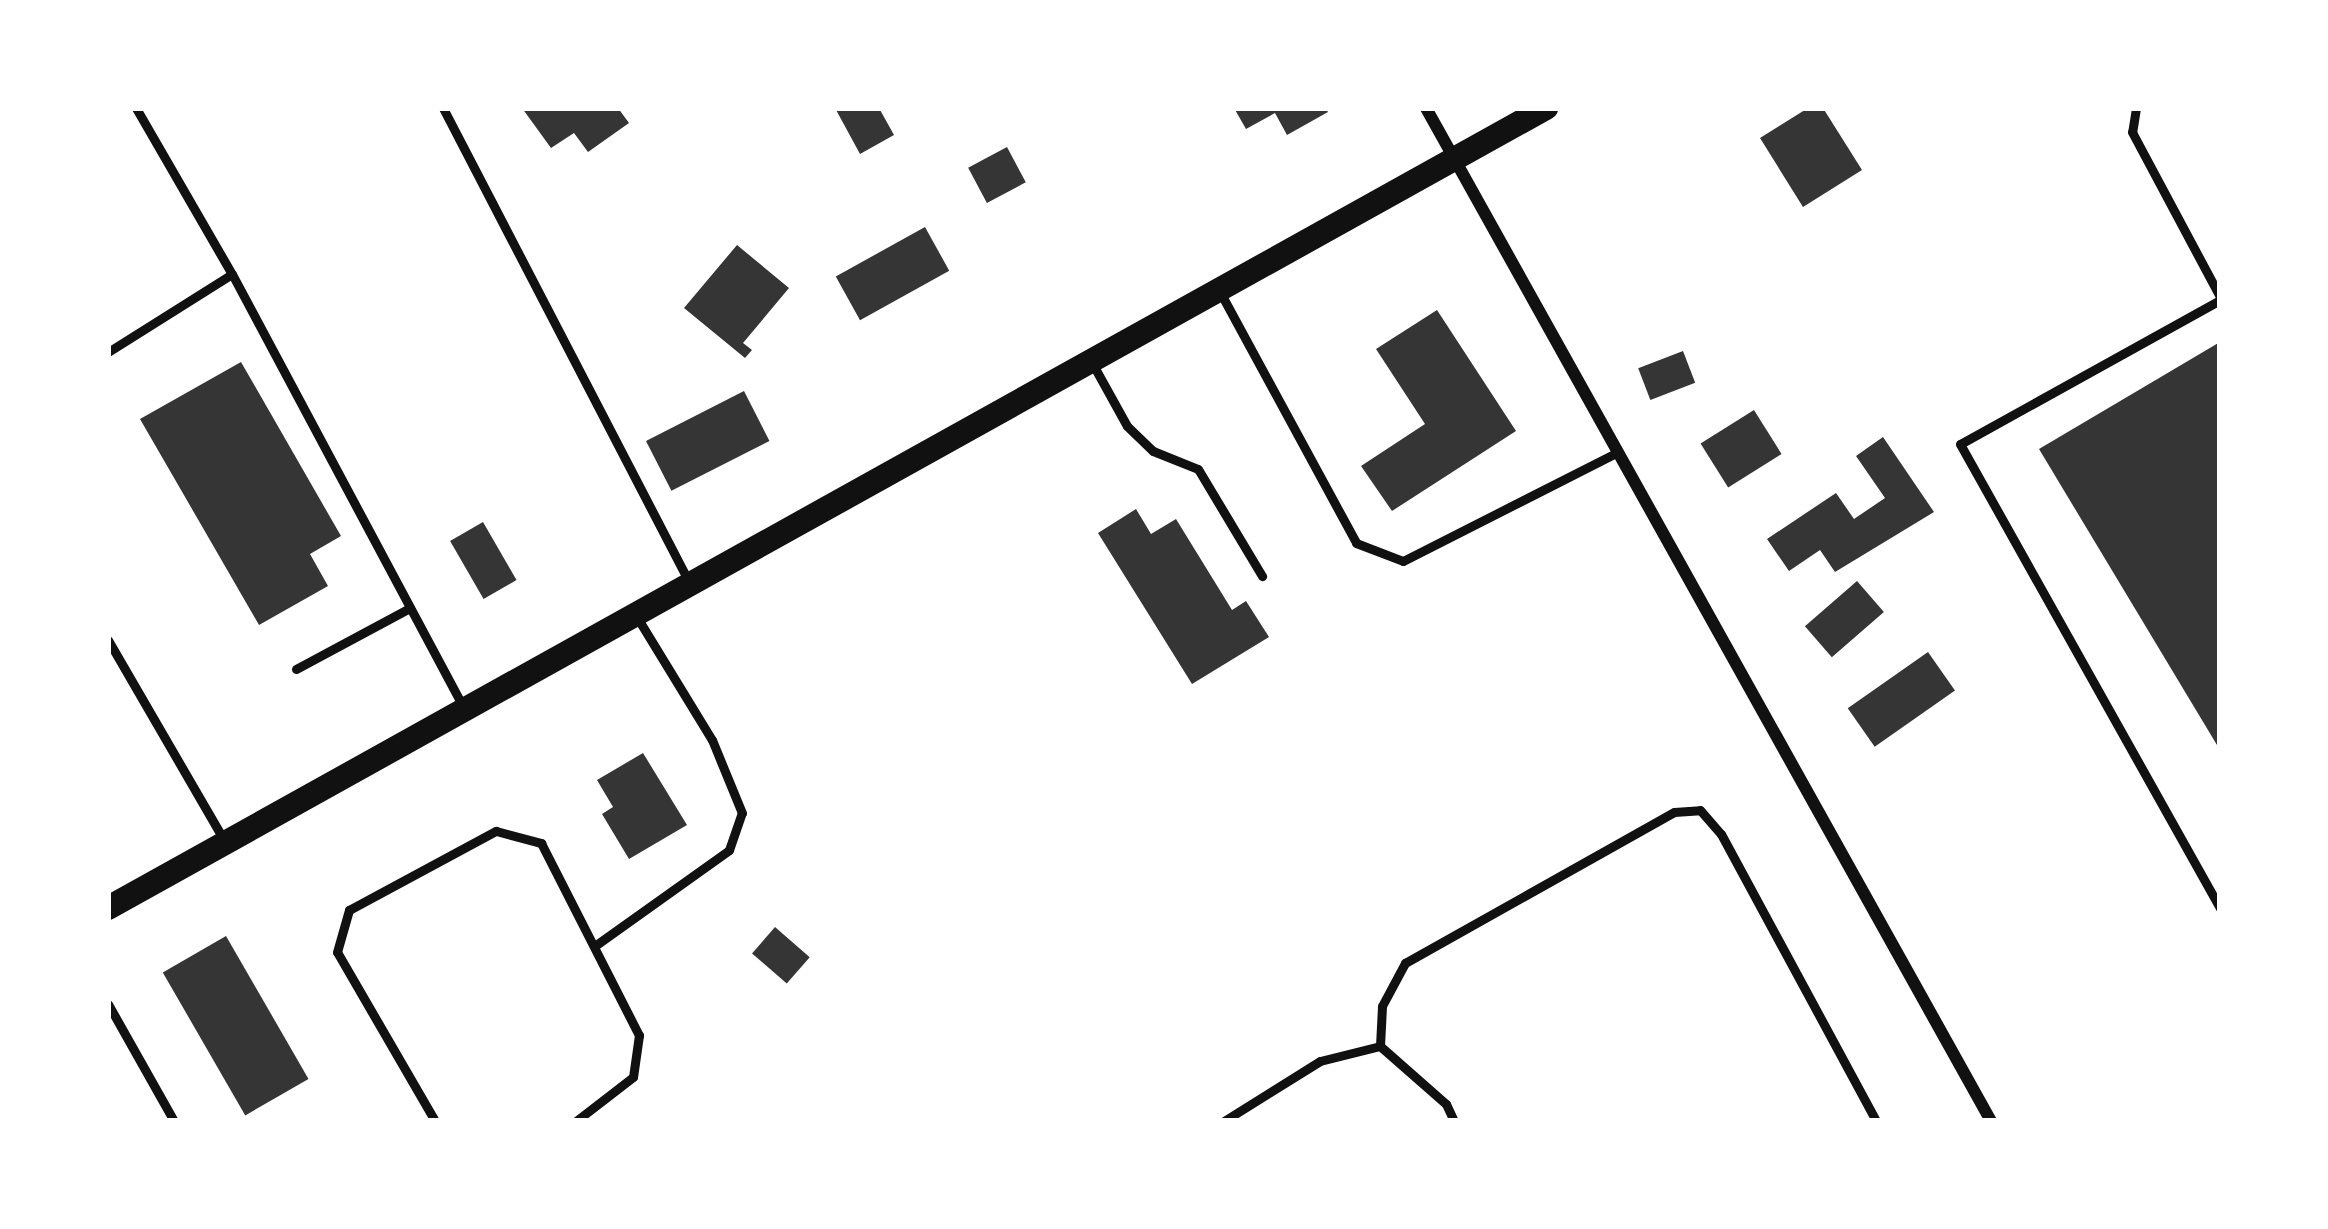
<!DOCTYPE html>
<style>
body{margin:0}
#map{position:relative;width:2328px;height:1229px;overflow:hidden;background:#fff;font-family:Mulish,sans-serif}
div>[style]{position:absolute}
.building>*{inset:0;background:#353535;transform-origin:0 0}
.service>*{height:9px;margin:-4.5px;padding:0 4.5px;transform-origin:4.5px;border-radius:4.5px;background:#111}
.minor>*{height:12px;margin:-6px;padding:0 6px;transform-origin:6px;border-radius:6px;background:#111}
.secondary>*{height:24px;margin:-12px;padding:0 12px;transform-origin:12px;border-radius:12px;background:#111}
span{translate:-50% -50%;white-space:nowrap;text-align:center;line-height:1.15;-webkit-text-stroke:10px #fff;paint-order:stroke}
.frame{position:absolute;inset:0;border:111px solid #fff;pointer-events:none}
</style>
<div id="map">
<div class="building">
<div style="clip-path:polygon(522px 108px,618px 108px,629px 123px,588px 152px,574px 133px,551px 148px)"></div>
<div style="clip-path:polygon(835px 108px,879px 108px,894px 135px,860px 154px)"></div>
<div style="clip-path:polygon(1234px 108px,1325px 108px,1328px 112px,1287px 135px,1275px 113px,1246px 129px)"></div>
<div style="clip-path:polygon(1808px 108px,1823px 108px,1862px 170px,1803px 207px,1760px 138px)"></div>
<div style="left:1007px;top:147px;width:40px;height:44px;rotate:62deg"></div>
<div style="left:925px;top:227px;width:50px;height:102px;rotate:61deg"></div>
<div style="clip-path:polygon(737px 245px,789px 288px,743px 343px,752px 350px,745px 358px,684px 308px)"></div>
<div style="clip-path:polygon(1437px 310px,1516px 431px,1392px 511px,1361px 466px,1425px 424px,1376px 349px)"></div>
<div style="clip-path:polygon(2220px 342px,2220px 750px,2039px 449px)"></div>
<div style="left:1683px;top:351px;width:34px;height:48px;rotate:69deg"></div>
<div style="clip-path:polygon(241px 362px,341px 536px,310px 554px,328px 586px,259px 625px,140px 419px)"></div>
<div style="left:744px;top:391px;width:56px;height:110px;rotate:63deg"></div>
<div style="left:1754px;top:410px;width:52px;height:63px;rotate:58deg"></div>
<div style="clip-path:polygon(1883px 437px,1934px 512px,1835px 572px,1820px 550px,1789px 571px,1767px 539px,1836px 493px,1854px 519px,1885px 498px,1856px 456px)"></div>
<div style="clip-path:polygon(1136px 509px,1151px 534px,1176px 519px,1232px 610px,1246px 601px,1269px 637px,1192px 684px,1098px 533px)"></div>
<div style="left:483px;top:522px;width:67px;height:38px;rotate:60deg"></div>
<div style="left:1857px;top:581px;width:41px;height:69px;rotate:49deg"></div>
<div style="left:1928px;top:652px;width:47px;height:98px;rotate:55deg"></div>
<div style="clip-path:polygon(643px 753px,687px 825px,629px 859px,602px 814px,613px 807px,597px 780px)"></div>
<div style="left:775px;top:927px;width:46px;height:35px;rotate:41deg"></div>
<div style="left:226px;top:936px;width:165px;height:73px;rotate:60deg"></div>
</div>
<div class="service">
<div style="left:136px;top:108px;width:192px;rotate:60deg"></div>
<div style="left:443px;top:108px;width:536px;rotate:62.57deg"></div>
<div style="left:2136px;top:108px;width:24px;rotate:99deg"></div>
<div style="left:2132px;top:132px;width:187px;rotate:61.9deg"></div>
<div style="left:1220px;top:292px;width:285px;rotate:61.5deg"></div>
<div style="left:1356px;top:543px;width:50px;rotate:21deg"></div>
<div style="left:1403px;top:561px;width:241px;rotate:-26.9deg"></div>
<div style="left:2220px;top:300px;width:297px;rotate:151deg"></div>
<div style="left:1960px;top:444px;width:532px;rotate:60.74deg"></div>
<div style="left:108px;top:352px;width:146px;rotate:-32.2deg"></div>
<div style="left:232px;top:274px;width:490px;rotate:61.9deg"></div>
<div style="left:1091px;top:361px;width:74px;rotate:61deg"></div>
<div style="left:1127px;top:426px;width:36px;rotate:44deg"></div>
<div style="left:1153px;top:451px;width:48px;rotate:21.8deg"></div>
<div style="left:1198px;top:469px;width:125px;rotate:59.1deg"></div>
<div style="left:108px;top:640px;width:229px;rotate:59.9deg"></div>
<div style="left:296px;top:669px;width:129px;rotate:-28.2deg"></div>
<div style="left:596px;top:945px;width:163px;rotate:-35.5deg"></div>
<div style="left:729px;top:850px;width:39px;rotate:-71deg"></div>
<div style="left:742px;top:813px;width:79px;rotate:-112.3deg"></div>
<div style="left:712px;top:740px;width:142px;rotate:-121.4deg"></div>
<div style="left:108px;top:1004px;width:134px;rotate:60.6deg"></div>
<div style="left:1380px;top:1046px;width:40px;rotate:-87.1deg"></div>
<div style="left:1382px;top:1006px;width:49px;rotate:-61.9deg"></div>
<div style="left:1405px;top:963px;width:308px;rotate:-29.3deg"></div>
<div style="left:1674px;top:812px;width:26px;rotate:-4deg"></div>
<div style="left:1700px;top:810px;width:32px;rotate:49deg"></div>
<div style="left:1721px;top:834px;width:326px;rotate:61.6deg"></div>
<div style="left:435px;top:1121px;width:195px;rotate:-120.1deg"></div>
<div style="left:337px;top:952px;width:44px;rotate:-74.1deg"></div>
<div style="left:349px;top:910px;width:167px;rotate:-28.3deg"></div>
<div style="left:496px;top:831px;width:47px;rotate:14.9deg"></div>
<div style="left:541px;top:843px;width:216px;rotate:63deg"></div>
<div style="left:639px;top:1035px;width:42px;rotate:98.1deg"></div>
<div style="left:633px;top:1077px;width:72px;rotate:142.3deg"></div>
<div style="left:1224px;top:1121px;width:113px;rotate:-32deg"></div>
<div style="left:1320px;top:1061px;width:62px;rotate:-14deg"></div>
<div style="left:1380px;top:1046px;width:88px;rotate:41.3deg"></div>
<div style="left:1446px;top:1104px;width:19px;rotate:65deg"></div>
</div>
<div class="minor">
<div style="left:1426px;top:108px;width:1160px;rotate:60.85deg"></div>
</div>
<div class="secondary">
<div style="left:108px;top:908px;width:1646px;rotate:-29.09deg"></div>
</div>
<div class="frame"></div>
</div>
